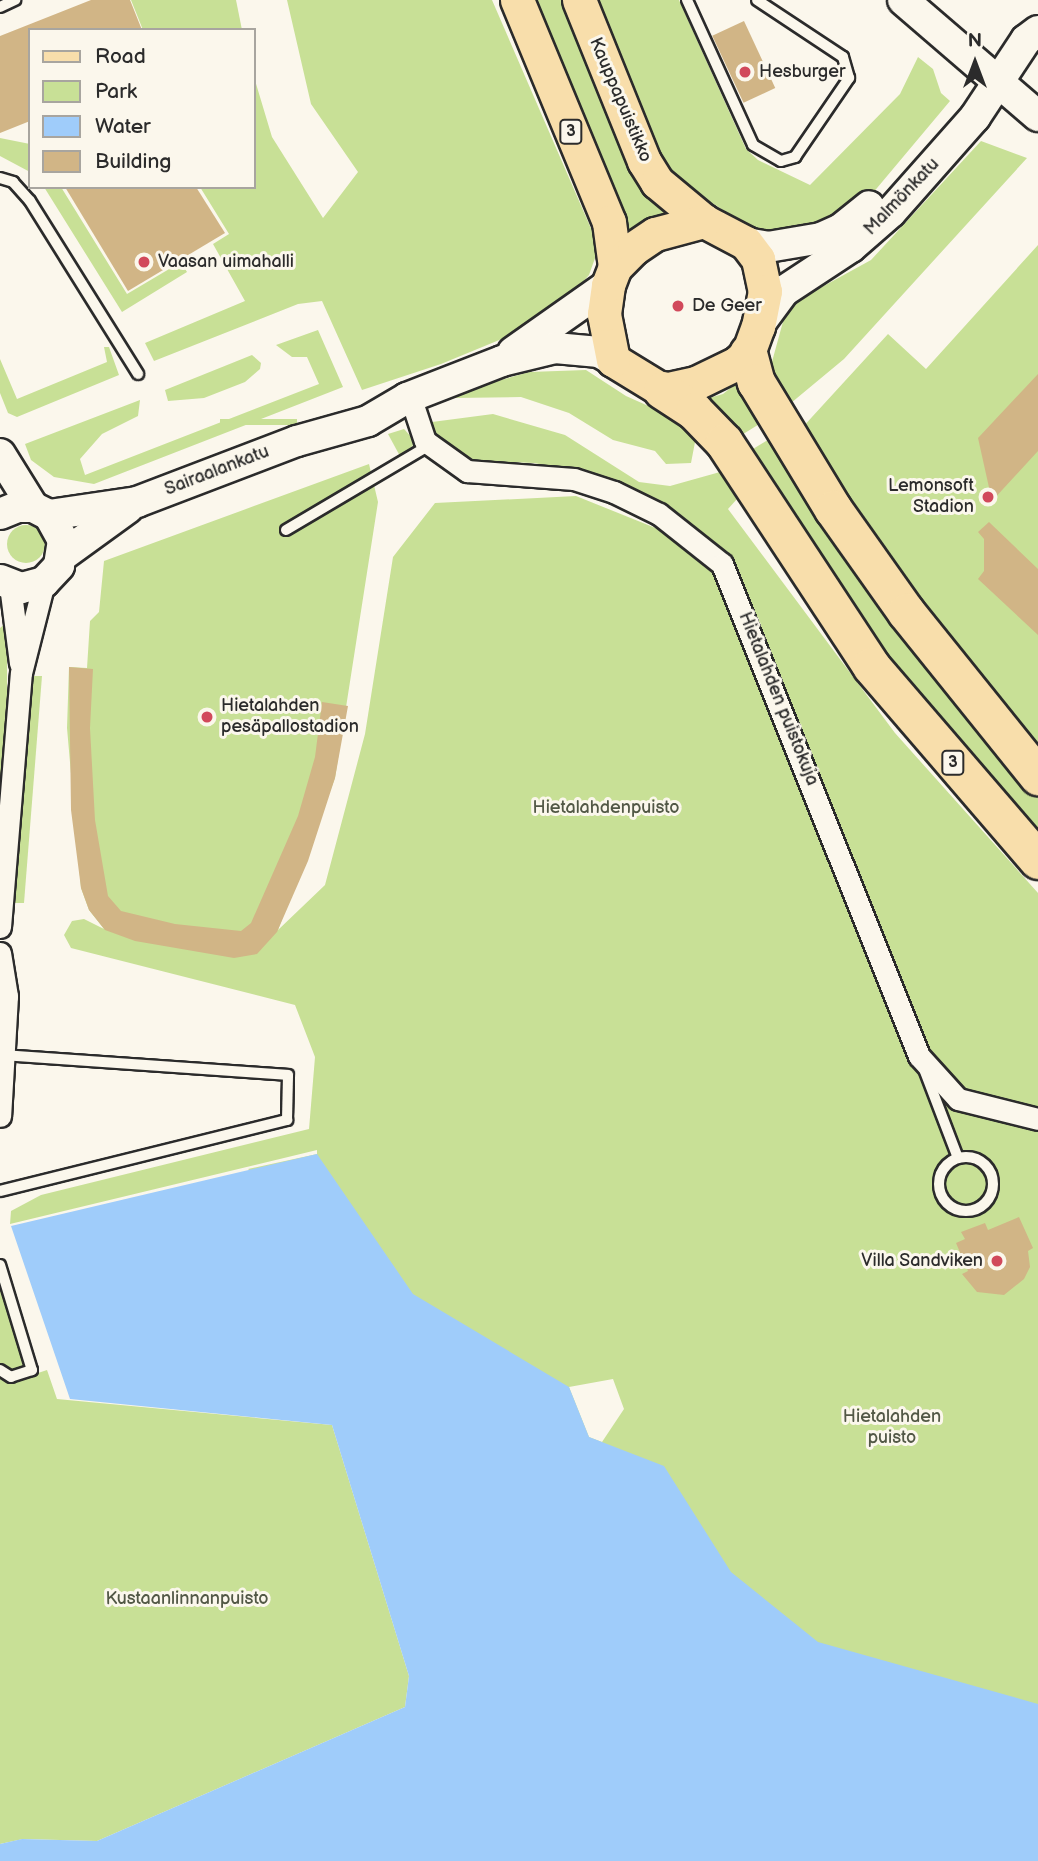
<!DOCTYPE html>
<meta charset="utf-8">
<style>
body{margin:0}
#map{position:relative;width:1038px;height:1861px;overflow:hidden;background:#fbf7ec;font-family:"Balsamiq Sans",sans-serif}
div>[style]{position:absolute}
.green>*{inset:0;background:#c8e096;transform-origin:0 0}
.round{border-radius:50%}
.water>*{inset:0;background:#9fccfa}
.building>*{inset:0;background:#d1b586;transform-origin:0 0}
.roads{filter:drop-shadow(2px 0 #2b2b2b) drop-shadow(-2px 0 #2b2b2b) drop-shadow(0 2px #2b2b2b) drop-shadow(0 -2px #2b2b2b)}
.lane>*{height:10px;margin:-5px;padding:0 5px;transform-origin:5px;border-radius:5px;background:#fbf7ec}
.lane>.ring{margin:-5px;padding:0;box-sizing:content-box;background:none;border:10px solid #fbf7ec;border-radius:50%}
.street>*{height:21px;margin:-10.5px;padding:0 10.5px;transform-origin:10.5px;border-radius:10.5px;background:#fbf7ec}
.secondary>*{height:30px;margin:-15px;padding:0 15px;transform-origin:15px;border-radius:15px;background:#fbf7ec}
.primary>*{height:33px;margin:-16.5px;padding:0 16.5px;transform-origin:16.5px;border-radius:16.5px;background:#f8deab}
.highway>*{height:37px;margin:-18.5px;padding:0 18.5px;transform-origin:18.5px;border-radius:18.5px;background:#f8deab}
.dots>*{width:19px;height:19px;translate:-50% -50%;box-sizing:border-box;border:4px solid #fbf7ec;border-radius:50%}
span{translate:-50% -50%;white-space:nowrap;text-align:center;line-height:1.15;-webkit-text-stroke:6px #fbf7ec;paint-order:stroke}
.shield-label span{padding:2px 5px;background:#fbf7ec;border:2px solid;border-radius:5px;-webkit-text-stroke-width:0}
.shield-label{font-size:16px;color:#2b2b2b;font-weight:700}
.poi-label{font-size:18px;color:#2b2b2b}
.left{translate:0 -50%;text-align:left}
.right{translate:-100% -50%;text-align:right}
.street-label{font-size:18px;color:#2b2b2b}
.park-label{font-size:18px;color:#525846}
.legend{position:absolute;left:28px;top:28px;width:228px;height:161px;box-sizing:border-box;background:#fbf7ec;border:2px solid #a8a59f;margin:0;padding:9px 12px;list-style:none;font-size:21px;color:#2b2b2b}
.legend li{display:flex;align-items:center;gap:14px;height:35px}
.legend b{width:35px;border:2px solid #a8a59f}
.north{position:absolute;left:940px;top:28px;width:70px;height:70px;-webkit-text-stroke:5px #fbf7ec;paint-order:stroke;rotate:0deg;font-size:19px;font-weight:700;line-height:28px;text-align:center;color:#2b2b2b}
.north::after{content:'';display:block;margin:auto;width:24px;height:32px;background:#2b2b2b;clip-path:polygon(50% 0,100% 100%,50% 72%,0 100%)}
</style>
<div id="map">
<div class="green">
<div style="clip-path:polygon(131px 0,236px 0,242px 30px,143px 30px)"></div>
<div style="clip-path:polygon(287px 0,492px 0,599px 247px,589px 275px,560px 308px,509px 336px,441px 364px,362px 390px,322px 301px,298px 304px,154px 361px,145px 343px,245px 301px,213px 244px,229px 234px,200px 187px,254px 187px,254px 77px,272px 137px,323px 218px,358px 172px,311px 104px)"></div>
<div style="clip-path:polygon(534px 0,563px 0,675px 216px,631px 235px)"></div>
<div style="clip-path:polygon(585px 0,679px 0,746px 149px,758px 160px,810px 185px,900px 94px,918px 57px,933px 69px,941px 93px,950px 101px,872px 194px,838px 222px,762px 235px,670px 176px)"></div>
<div style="clip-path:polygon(0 138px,30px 144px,30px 172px,0 156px)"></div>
<div style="clip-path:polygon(981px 141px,1027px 158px,844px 359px,791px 403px,770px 369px,784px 318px,800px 299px,871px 260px)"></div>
<div style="clip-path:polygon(44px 187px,61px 187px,127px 294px,181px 262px,187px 272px,122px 312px)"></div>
<div style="clip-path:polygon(1038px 245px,1038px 756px,953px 654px,801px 429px,888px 334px,926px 369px)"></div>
<div style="clip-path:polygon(318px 330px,343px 387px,94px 484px,54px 477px,31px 460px,25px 444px,140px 400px,138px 416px,102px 434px,80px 459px,85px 475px,319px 384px,307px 357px,292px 357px,276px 345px)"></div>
<div style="clip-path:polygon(104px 347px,109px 347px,119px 375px,17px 417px,8px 413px,0 393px,0 359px,17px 399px,107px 362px)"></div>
<div style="clip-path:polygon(252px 355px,261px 363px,260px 369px,245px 382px,204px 398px,168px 401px,165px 390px)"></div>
<div style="clip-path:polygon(586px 370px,626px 396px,682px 421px,696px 437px,691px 463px,666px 464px,655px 451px,613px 440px,569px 413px,521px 397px,453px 398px,429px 407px,421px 403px,529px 372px)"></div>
<div style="clip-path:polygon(739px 381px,761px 423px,740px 436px,702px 400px,723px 394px)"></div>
<div style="clip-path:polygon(evenodd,493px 414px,565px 435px,639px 482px,670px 486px,720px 472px,737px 499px,728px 509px,895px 733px,1038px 893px,1038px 1785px,819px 1695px,248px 1169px,317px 1154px,317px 1150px,10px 1224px,11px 1211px,41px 1195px,309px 1129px,315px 1057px,295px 1005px,71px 948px,64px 935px,72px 921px,84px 919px,104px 929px,89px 910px,81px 888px,67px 728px,69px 667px,87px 668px,90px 621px,99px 612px,104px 561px,369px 464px,378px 502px,335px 778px,278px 930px,325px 885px,365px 734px,393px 557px,435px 503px,576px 496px,658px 529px,685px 519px,575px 471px,534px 463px,461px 460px,432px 432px,432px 422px,493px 414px,613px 1379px,624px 1409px,602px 1442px,589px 1437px,569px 1387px,613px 1379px)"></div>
<div style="left:297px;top:419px;width:6px;height:77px;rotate:90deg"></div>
<div style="clip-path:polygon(404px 429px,416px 442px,401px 458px,388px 434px)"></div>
<div style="clip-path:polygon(771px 438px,988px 740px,1038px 796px,1038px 837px,974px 770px,871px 637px,748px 452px)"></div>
<div class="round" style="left:7px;top:525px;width:38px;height:38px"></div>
<div style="clip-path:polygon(7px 622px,7px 696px,0 791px,0 628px)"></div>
<div style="clip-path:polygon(31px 676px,42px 676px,24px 903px,15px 903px)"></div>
<div style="clip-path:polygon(0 1279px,25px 1366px,10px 1371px,0 1364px)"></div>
<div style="clip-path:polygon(47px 1370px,57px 1399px,332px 1425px,409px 1676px,405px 1707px,97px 1841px,23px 1839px,0 1844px,0 1378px,8px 1383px)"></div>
</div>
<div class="water">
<div style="clip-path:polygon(317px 1154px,413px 1294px,569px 1387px,589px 1437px,664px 1466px,731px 1572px,818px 1642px,1038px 1704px,1038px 1861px,0 1861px,0 1844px,22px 1839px,97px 1841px,405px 1707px,409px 1676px,332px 1425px,70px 1399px,11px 1226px)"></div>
</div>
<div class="building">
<div style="clip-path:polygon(91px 0,130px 0,142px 30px,30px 30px,30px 121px,0 133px,0 36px)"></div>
<div style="left:744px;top:21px;width:74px;height:35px;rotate:65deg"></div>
<div style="clip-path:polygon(65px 187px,196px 187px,225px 233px,128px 291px)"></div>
<div style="clip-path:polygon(1038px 374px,1038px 451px,992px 501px,978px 438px)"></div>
<div style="clip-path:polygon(989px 522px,1038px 569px,1038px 635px,978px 579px,984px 571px,984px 539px,978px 532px)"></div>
<div style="clip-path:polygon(69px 667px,93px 669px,90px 728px,95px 820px,108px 896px,121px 911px,175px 924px,241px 931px,251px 923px,298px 816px,315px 757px,322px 702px,348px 706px,335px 778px,308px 861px,277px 932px,257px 954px,234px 958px,135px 941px,105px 930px,89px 910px,81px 888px,71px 810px)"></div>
<div style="clip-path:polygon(1019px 1217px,1033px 1248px,1028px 1251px,1030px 1267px,1024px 1279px,1004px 1295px,977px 1292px,962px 1274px,968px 1271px,956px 1243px,965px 1239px,961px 1232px,985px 1223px,988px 1230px)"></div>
</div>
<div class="roads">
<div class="lane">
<div style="left:687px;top:0;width:159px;rotate:65.5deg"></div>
<div style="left:753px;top:145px;width:32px;rotate:30deg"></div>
<div style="left:781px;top:161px;width:15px;rotate:-16deg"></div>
<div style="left:795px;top:157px;width:96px;rotate:-55.6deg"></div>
<div style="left:849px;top:78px;width:22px;rotate:-106deg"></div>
<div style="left:843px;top:57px;width:103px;rotate:-146.5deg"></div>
<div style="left:0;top:7px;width:17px;rotate:-25deg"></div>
<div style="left:0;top:178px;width:14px;rotate:17deg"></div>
<div style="left:13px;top:182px;width:25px;rotate:48deg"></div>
<div style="left:30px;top:201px;width:204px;rotate:58deg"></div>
<div style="left:286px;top:530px;width:167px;rotate:-30.6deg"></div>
<div style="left:924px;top:1069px;width:95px;rotate:69.1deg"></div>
<div class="ring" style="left:939px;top:1157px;width:44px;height:44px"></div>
<div style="left:0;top:1191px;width:296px;rotate:-13.9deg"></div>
<div style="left:287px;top:1120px;width:45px;rotate:-88.7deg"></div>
<div style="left:288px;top:1075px;width:285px;rotate:-176deg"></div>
<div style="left:0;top:1265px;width:110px;rotate:73.1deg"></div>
<div style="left:32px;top:1370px;width:22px;rotate:162deg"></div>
<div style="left:11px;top:1377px;width:13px;rotate:-148deg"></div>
</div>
<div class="street">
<div style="left:410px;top:396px;width:47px;rotate:71.6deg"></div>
<div style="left:425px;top:441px;width:52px;rotate:35.5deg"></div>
<div style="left:467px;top:471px;width:107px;rotate:4.3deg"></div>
<div style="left:574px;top:479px;width:42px;rotate:18deg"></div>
<div style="left:614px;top:492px;width:50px;rotate:26.1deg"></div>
<div style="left:659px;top:514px;width:80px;rotate:38.4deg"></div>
<div style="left:722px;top:564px;width:530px;rotate:68.18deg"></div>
<div style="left:919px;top:1056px;width:58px;rotate:47.8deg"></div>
<div style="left:958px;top:1099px;width:82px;rotate:14deg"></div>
<div style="left:10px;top:585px;width:79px;rotate:82.7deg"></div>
<div style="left:0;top:927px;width:255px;rotate:-85.3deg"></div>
<div style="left:21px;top:673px;width:94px;rotate:-75.8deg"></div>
<div style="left:0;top:953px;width:44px;rotate:80.8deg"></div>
<div style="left:7px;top:996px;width:120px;rotate:93.3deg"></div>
</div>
<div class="secondary">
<div style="left:903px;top:0;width:178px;rotate:40.7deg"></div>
<div style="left:746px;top:243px;width:22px;rotate:10deg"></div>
<div style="left:768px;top:247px;width:54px;rotate:-9.6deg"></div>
<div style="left:821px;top:238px;width:22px;rotate:-24deg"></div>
<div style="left:841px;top:229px;width:36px;rotate:-39deg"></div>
<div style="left:758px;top:326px;width:44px;rotate:-53.4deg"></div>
<div style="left:784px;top:291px;width:80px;rotate:-33.3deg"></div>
<div style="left:851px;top:247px;width:53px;rotate:-41.2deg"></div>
<div style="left:891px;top:212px;width:127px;rotate:-48.5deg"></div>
<div style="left:975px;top:117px;width:92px;rotate:-56.5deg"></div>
<div style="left:1026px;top:40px;width:15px;rotate:-37deg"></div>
<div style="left:513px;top:352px;width:116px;rotate:-35.2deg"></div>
<div style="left:0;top:454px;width:62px;rotate:58.1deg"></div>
<div style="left:0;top:514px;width:18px;rotate:-22deg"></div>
<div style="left:17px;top:507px;width:16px"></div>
<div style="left:33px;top:507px;width:18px;rotate:27deg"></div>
<div style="left:49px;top:515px;width:29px;rotate:61deg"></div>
<div style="left:63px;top:540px;width:26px;rotate:99deg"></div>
<div style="left:59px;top:566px;width:22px;rotate:133deg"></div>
<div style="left:44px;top:582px;width:24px;rotate:165deg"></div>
<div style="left:21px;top:588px;width:22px;rotate:-159deg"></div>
<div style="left:49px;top:515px;width:89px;rotate:-8.4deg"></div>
<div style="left:137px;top:502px;width:171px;rotate:-20.9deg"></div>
<div style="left:297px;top:441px;width:74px;rotate:-15.7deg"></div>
<div style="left:368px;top:421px;width:45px;rotate:-30.5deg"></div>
<div style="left:407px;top:398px;width:102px;rotate:-21.3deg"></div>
<div style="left:502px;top:361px;width:55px;rotate:-13.8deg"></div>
<div style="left:555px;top:348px;width:44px;rotate:5.2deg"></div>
<div style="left:599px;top:352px;width:16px;rotate:30deg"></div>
<div style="left:63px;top:555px;width:80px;rotate:-35.9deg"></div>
</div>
<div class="primary">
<div style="left:517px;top:0;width:240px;rotate:67.5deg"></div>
<div style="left:609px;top:222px;width:45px;rotate:82.4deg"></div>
<div style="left:579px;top:0;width:174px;rotate:68deg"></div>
<div style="left:644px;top:161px;width:25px;rotate:58deg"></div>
<div style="left:657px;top:182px;width:61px;rotate:39.7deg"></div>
<div style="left:704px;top:221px;width:47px;rotate:27.6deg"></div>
<div style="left:746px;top:243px;width:20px;rotate:53deg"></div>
<div style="left:758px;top:259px;width:33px;rotate:78deg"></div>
<div style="left:765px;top:291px;width:36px;rotate:101deg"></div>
<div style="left:758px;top:326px;width:29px;rotate:110deg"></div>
<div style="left:748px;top:353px;width:15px;rotate:138deg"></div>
<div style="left:737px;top:363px;width:46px;rotate:154deg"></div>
<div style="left:696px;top:383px;width:35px;rotate:168deg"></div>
<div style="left:662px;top:390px;width:57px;rotate:-148.5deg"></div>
<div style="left:613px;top:360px;width:47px;rotate:-101.1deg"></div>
<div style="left:604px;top:314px;width:29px;rotate:-82deg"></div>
<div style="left:608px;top:285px;width:19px;rotate:-69deg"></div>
<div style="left:615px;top:267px;width:27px;rotate:-45deg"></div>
<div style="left:634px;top:248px;width:25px;rotate:-34deg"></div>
<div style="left:655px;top:234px;width:51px;rotate:-14.9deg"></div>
</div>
<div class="highway">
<div style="left:748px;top:353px;width:30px;rotate:75deg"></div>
<div style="left:756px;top:382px;width:149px;rotate:58.8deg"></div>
<div style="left:833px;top:509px;width:126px;rotate:54.7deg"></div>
<div style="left:906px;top:612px;width:211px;rotate:51.2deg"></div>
<div style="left:662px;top:390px;width:38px;rotate:33deg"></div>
<div style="left:694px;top:411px;width:43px;rotate:45.9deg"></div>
<div style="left:724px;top:442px;width:268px;rotate:56.7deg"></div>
<div style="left:871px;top:666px;width:256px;rotate:49.3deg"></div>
</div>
</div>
<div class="dots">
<div style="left:745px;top:72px;background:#d1495b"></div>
<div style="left:144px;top:262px;background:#d1495b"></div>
<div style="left:678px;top:306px;background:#d1495b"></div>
<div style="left:988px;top:497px;background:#d1495b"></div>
<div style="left:207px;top:717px;background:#d1495b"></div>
<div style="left:997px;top:1261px;background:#d1495b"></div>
</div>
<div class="shield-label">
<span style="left:571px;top:132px">3</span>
<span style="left:953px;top:763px">3</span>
</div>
<div class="poi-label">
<span class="left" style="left:759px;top:72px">Hesburger</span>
<span class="left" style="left:158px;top:262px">Vaasan uimahalli</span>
<span class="left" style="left:692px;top:306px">De Geer</span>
<span class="right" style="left:974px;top:497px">Lemonsoft<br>Stadion</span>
<span class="left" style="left:221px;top:717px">Hietalahden<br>pesäpallostadion</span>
<span class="right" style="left:983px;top:1261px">Villa Sandviken</span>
</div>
<div class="street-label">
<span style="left:620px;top:100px;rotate:67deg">Kauppapuistikko</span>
<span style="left:902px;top:197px;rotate:-46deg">Malmönkatu</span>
<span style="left:217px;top:471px;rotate:-21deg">Sairaalankatu</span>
<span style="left:778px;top:699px;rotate:68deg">Hietalahden puistokuja</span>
</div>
<div class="park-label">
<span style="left:606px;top:808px">Hietalahdenpuisto</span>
<span style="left:892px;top:1428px">Hietalahden<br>puisto</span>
<span style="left:187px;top:1599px">Kustaanlinnanpuisto</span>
</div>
<ul class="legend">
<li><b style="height:9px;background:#f8deab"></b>Road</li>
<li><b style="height:19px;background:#c8e096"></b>Park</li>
<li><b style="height:19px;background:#9fccfa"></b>Water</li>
<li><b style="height:19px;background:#d1b586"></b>Building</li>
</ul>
<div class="north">N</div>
</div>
